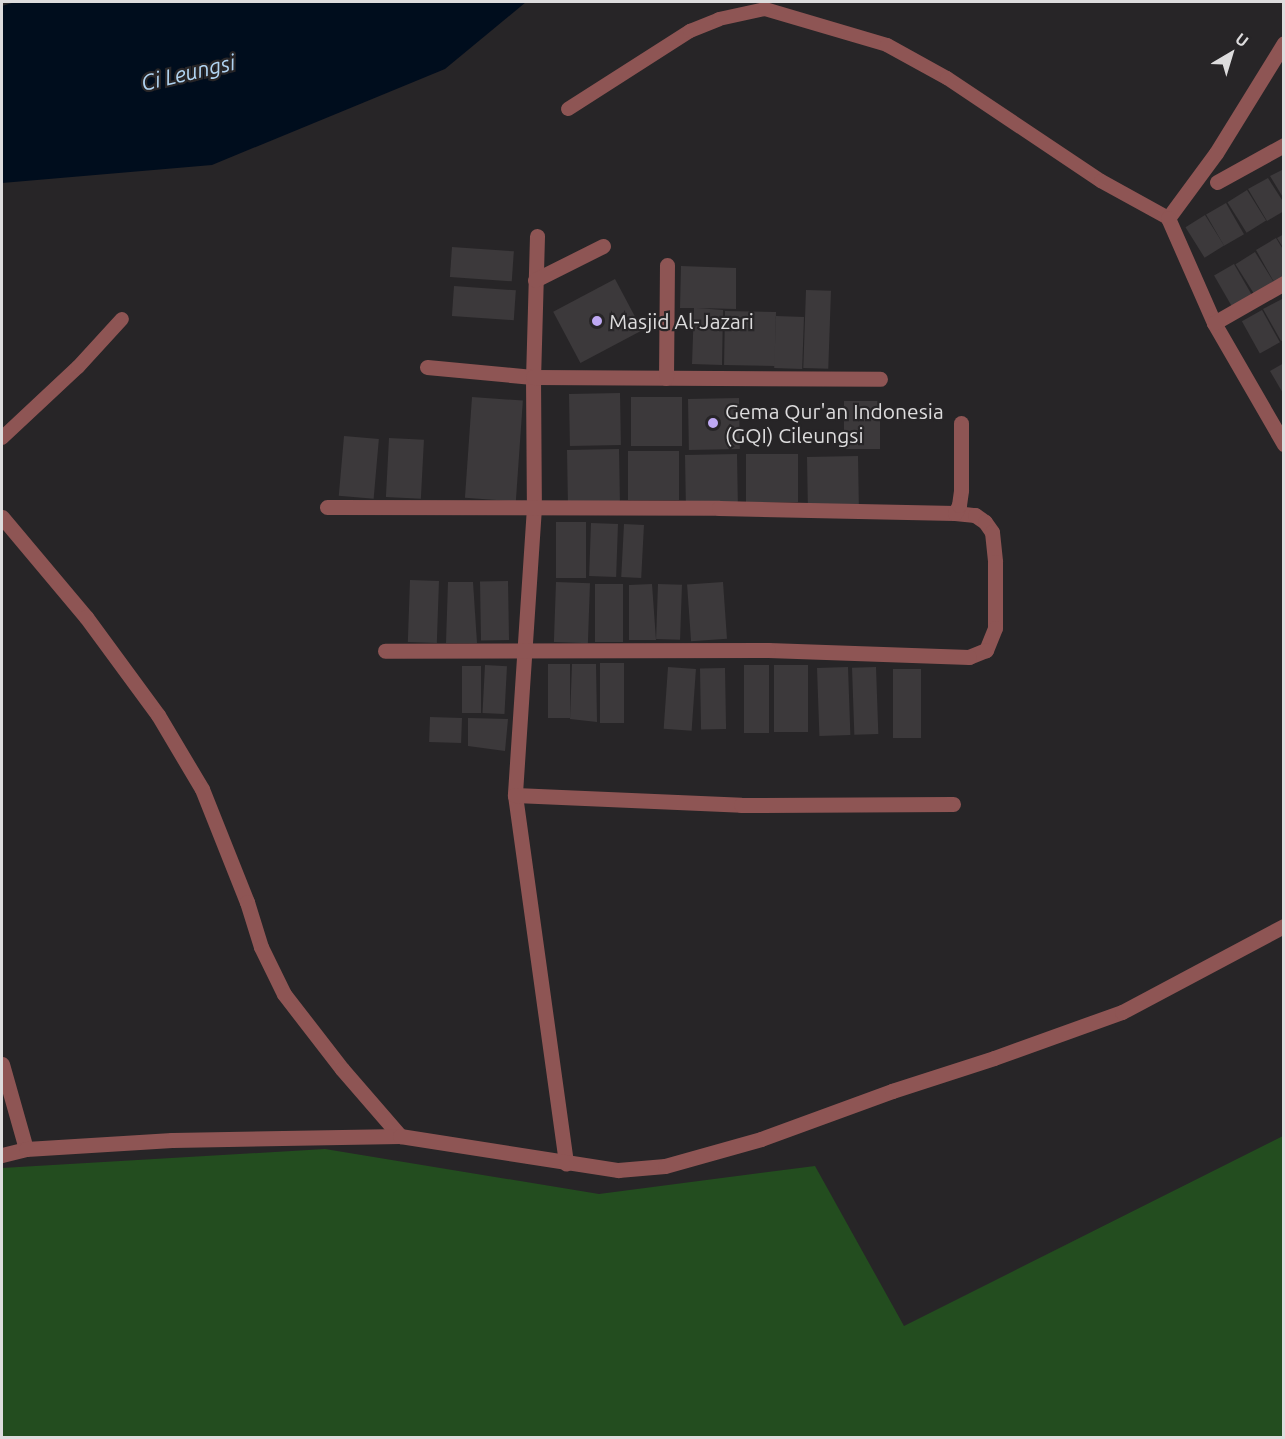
<!DOCTYPE html>
<style>
body{margin:0}
#map{position:relative;width:1285px;height:1439px;overflow:hidden;background:#272527;font-family:Ubuntu,sans-serif}
div>[style]{position:absolute}
.green>*{inset:0;background:#234d1f}
.water>*{inset:0;background:#000d1d}
.building>*{inset:0;background:#3c393b;transform-origin:0 0}
.service>*{height:14px;margin:-7px;padding:0 7px;transform-origin:7px;border-radius:7px;background:#8e5554}
.minor>*{height:15px;margin:-7.5px;padding:0 7.5px;transform-origin:7.5px;border-radius:7.5px;background:#8e5554}
.dots>*{width:16px;height:16px;translate:-50% -50%;box-sizing:border-box;border:3px solid #272527;border-radius:50%}
span{translate:-50% -50%;white-space:nowrap;text-align:center;line-height:1.15;-webkit-text-stroke:4.5px #272527;paint-order:stroke}
.poi-label{font-size:21px;color:#dddcdd}
.left{translate:0 -50%;text-align:left}
.water-label{font-size:22px;color:#b0d3f1;font-style:italic}
.frame{position:absolute;inset:0;border:3px solid #dddcdd;pointer-events:none}
.north{position:absolute;left:1201px;top:24px;width:60px;height:60px;-webkit-text-stroke:4px #272527;paint-order:stroke;rotate:38deg;font-size:16px;font-weight:700;line-height:24px;text-align:center;color:#dddcdd}
.north::after{content:'';display:block;margin:auto;width:21px;height:27px;background:#dddcdd;clip-path:polygon(50% 0,100% 100%,50% 72%,0 100%)}
</style>
<div id="map">
<div class="green">
<div style="clip-path:polygon(1283px 1136px,1283px 1437px,2px 1437px,2px 1168px,325px 1149px,599px 1194px,815px 1166px,904px 1326px)"></div>
</div>
<div class="water">
<div style="clip-path:polygon(15px 2px,526px 2px,445px 69px,212px 165px,2px 183px,2px 6px)"></div>
</div>
<div class="building">
<div style="clip-path:polygon(1284px 169px,1284px 199px,1270px 176px)"></div>
<div style="clip-path:polygon(1268px 178px,1284px 203px,1284px 211px,1267px 221px,1248px 189px)"></div>
<div style="left:1247px;top:190px;width:36px;height:23px;rotate:58deg"></div>
<div style="left:1226px;top:203px;width:36px;height:23px;rotate:60deg"></div>
<div style="left:1205px;top:215px;width:36px;height:23px;rotate:58deg"></div>
<div style="clip-path:polygon(1284px 234px,1284px 249px,1277px 238px)"></div>
<div style="clip-path:polygon(1276px 238px,1284px 251px,1284px 276px,1274px 282px,1256px 250px)"></div>
<div style="left:452px;top:247px;width:62px;height:30px;rotate:4deg"></div>
<div style="left:1255px;top:252px;width:36px;height:23px;rotate:58deg"></div>
<div style="left:1234px;top:264px;width:36px;height:23px;rotate:60deg"></div>
<div style="clip-path:polygon(681px 266px,736px 268px,736px 309px,697px 308px,723px 310px,722px 365px,692px 364px,694px 308px,680px 308px)"></div>
<div style="left:615px;top:279px;width:58px;height:70px;rotate:62deg"></div>
<div style="left:454px;top:286px;width:62px;height:30px;rotate:4deg"></div>
<div style="left:806px;top:290px;width:25px;height:78px;rotate:2deg"></div>
<div style="clip-path:polygon(1284px 298px,1284px 340px,1281px 341px,1263px 309px)"></div>
<div style="left:1262px;top:310px;width:37px;height:23px;rotate:61deg"></div>
<div style="left:725px;top:311px;width:51px;height:54px;rotate:1deg"></div>
<div style="left:776px;top:316px;width:28px;height:52px;rotate:2deg"></div>
<div style="clip-path:polygon(1284px 363px,1284px 395px,1270px 371px)"></div>
<div style="left:620px;top:393px;width:52px;height:51px;rotate:89deg"></div>
<div style="left:472px;top:397px;width:51px;height:101px;rotate:4deg"></div>
<div style="left:631px;top:397px;width:51px;height:49px"></div>
<div style="left:739px;top:398px;width:51px;height:51px;rotate:89deg"></div>
<div style="left:844px;top:401px;width:36px;height:48px"></div>
<div style="left:344px;top:436px;width:35px;height:60px;rotate:5deg"></div>
<div style="left:389px;top:438px;width:35px;height:59px;rotate:3deg"></div>
<div style="left:619px;top:449px;width:52px;height:52px;rotate:89deg"></div>
<div style="left:628px;top:451px;width:51px;height:49px"></div>
<div style="left:737px;top:454px;width:52px;height:52px;rotate:89deg"></div>
<div style="left:746px;top:454px;width:52px;height:48px"></div>
<div style="left:858px;top:456px;width:51px;height:51px;rotate:89deg"></div>
<div style="left:556px;top:522px;width:30px;height:56px"></div>
<div style="left:591px;top:523px;width:27px;height:53px;rotate:2deg"></div>
<div style="left:624px;top:524px;width:20px;height:53px;rotate:3deg"></div>
<div style="left:410px;top:580px;width:29px;height:62px;rotate:2deg"></div>
<div style="left:508px;top:581px;width:59px;height:28px;rotate:89deg"></div>
<div style="clip-path:polygon(448px 582px,473px 582px,477px 643px,446px 643px)"></div>
<div style="left:556px;top:582px;width:34px;height:60px;rotate:2deg"></div>
<div style="left:723px;top:582px;width:57px;height:36px;rotate:86deg"></div>
<div style="left:595px;top:584px;width:28px;height:58px"></div>
<div style="clip-path:polygon(652px 584px,656px 640px,629px 640px,629px 585px)"></div>
<div style="left:658px;top:584px;width:24px;height:55px;rotate:2deg"></div>
<div style="left:600px;top:663px;width:24px;height:60px"></div>
<div style="left:548px;top:664px;width:22px;height:54px"></div>
<div style="clip-path:polygon(572px 664px,596px 664px,597px 722px,570px 719px)"></div>
<div style="left:485px;top:665px;width:22px;height:48px;rotate:3deg"></div>
<div style="left:744px;top:665px;width:25px;height:68px"></div>
<div style="left:774px;top:665px;width:34px;height:67px"></div>
<div style="left:462px;top:666px;width:19px;height:47px"></div>
<div style="left:668px;top:667px;width:28px;height:62px;rotate:4deg"></div>
<div style="left:848px;top:667px;width:68px;height:31px;rotate:88deg"></div>
<div style="left:876px;top:667px;width:67px;height:24px;rotate:88deg"></div>
<div style="left:725px;top:668px;width:61px;height:25px;rotate:89deg"></div>
<div style="left:893px;top:669px;width:28px;height:69px"></div>
<div style="left:430px;top:717px;width:32px;height:25px;rotate:2deg"></div>
<div style="clip-path:polygon(468px 718px,508px 719px,505px 751px,468px 746px)"></div>
</div>
<div class="service">
<div style="left:568px;top:109px;width:145px;rotate:-32.6deg"></div>
<div style="left:690px;top:31px;width:31px;rotate:-22deg"></div>
<div style="left:719px;top:19px;width:47px;rotate:-12.3deg"></div>
<div style="left:765px;top:9px;width:127px;rotate:16.4deg"></div>
<div style="left:887px;top:45px;width:68px;rotate:28.8deg"></div>
<div style="left:947px;top:78px;width:185px;rotate:33.8deg"></div>
<div style="left:1101px;top:181px;width:77px;rotate:28.9deg"></div>
<div style="left:2px;top:438px;width:104px;rotate:-43.1deg"></div>
<div style="left:78px;top:367px;width:65px;rotate:-47.5deg"></div>
</div>
<div class="minor">
<div style="left:1284px;top:43px;width:129px;rotate:121.7deg"></div>
<div style="left:1216px;top:153px;width:81px;rotate:126.4deg"></div>
<div style="left:1168px;top:218px;width:115px;rotate:66.3deg"></div>
<div style="left:1214px;top:323px;width:140px;rotate:60deg"></div>
<div style="left:1217px;top:182px;width:77px;rotate:-28.9deg"></div>
<div style="left:537px;top:236px;width:141px;rotate:91.6deg"></div>
<div style="left:533px;top:377px;width:130px;rotate:89.6deg"></div>
<div style="left:534px;top:507px;width:289px;rotate:93.8deg"></div>
<div style="left:515px;top:795px;width:372px;rotate:82.1deg"></div>
<div style="left:535px;top:280px;width:76px;rotate:-26.6deg"></div>
<div style="left:1214px;top:323px;width:81px;rotate:-29.7deg"></div>
<div style="left:427px;top:367px;width:106px;rotate:5.4deg"></div>
<div style="left:533px;top:377px;width:347px;rotate:0.3deg"></div>
<div style="left:666px;top:378px;width:113px;rotate:-89.5deg"></div>
<div style="left:327px;top:507px;width:392px;rotate:0.1deg"></div>
<div style="left:719px;top:508px;width:236px;rotate:1.2deg"></div>
<div style="left:955px;top:513px;width:20px;rotate:6deg"></div>
<div style="left:975px;top:515px;width:12px;rotate:35deg"></div>
<div style="left:985px;top:522px;width:12px;rotate:55deg"></div>
<div style="left:992px;top:532px;width:30px;rotate:84deg"></div>
<div style="left:995px;top:562px;width:66px;rotate:90deg"></div>
<div style="left:995px;top:628px;width:24px;rotate:112deg"></div>
<div style="left:986px;top:650px;width:18px;rotate:158deg"></div>
<div style="left:969px;top:657px;width:201px;rotate:-178deg"></div>
<div style="left:768px;top:650px;width:383px;rotate:179.9deg"></div>
<div style="left:955px;top:513px;width:9px;rotate:-63deg"></div>
<div style="left:959px;top:505px;width:15px;rotate:-82deg"></div>
<div style="left:961px;top:490px;width:67px;rotate:-90deg"></div>
<div style="left:2px;top:517px;width:131px;rotate:50deg"></div>
<div style="left:86px;top:617px;width:122px;rotate:53.7deg"></div>
<div style="left:158px;top:715px;width:86px;rotate:59.3deg"></div>
<div style="left:202px;top:789px;width:122px;rotate:68.3deg"></div>
<div style="left:247px;top:902px;width:47px;rotate:72.7deg"></div>
<div style="left:261px;top:947px;width:52px;rotate:63.9deg"></div>
<div style="left:284px;top:994px;width:95px;rotate:52.3deg"></div>
<div style="left:342px;top:1069px;width:89px;rotate:49.1deg"></div>
<div style="left:515px;top:795px;width:226px;rotate:2.5deg"></div>
<div style="left:741px;top:805px;width:212px;rotate:-0.3deg"></div>
<div style="left:2px;top:1064px;width:88px;rotate:74.2deg"></div>
<div style="left:2px;top:1155px;width:25px;rotate:-14deg"></div>
<div style="left:26px;top:1149px;width:146px;rotate:-3.5deg"></div>
<div style="left:172px;top:1140px;width:228px;rotate:-1deg"></div>
<div style="left:400px;top:1136px;width:221px;rotate:8.9deg"></div>
<div style="left:618px;top:1170px;width:47px;rotate:-4.9deg"></div>
<div style="left:665px;top:1166px;width:100px;rotate:-15.7deg"></div>
<div style="left:761px;top:1139px;width:140px;rotate:-20.1deg"></div>
<div style="left:892px;top:1091px;width:107px;rotate:-17.9deg"></div>
<div style="left:994px;top:1058px;width:136px;rotate:-19.8deg"></div>
<div style="left:1122px;top:1012px;width:183px;rotate:-28deg"></div>
</div>
<div class="dots">
<div style="left:597px;top:321px;background:#bfa9f4"></div>
<div style="left:713px;top:423px;background:#bfa9f4"></div>
</div>
<div class="poi-label">
<span class="left" style="left:609px;top:321px">Masjid Al-Jazari</span>
<span class="left" style="left:725px;top:423px">Gema Qur'an Indonesia<br>(GQI) Cileungsi</span>
</div>
<div class="water-label">
<span style="left:188px;top:72px;rotate:-13deg">Ci Leungsi</span>
</div>
<div class="frame"></div>
<div class="north">U</div>
</div>
